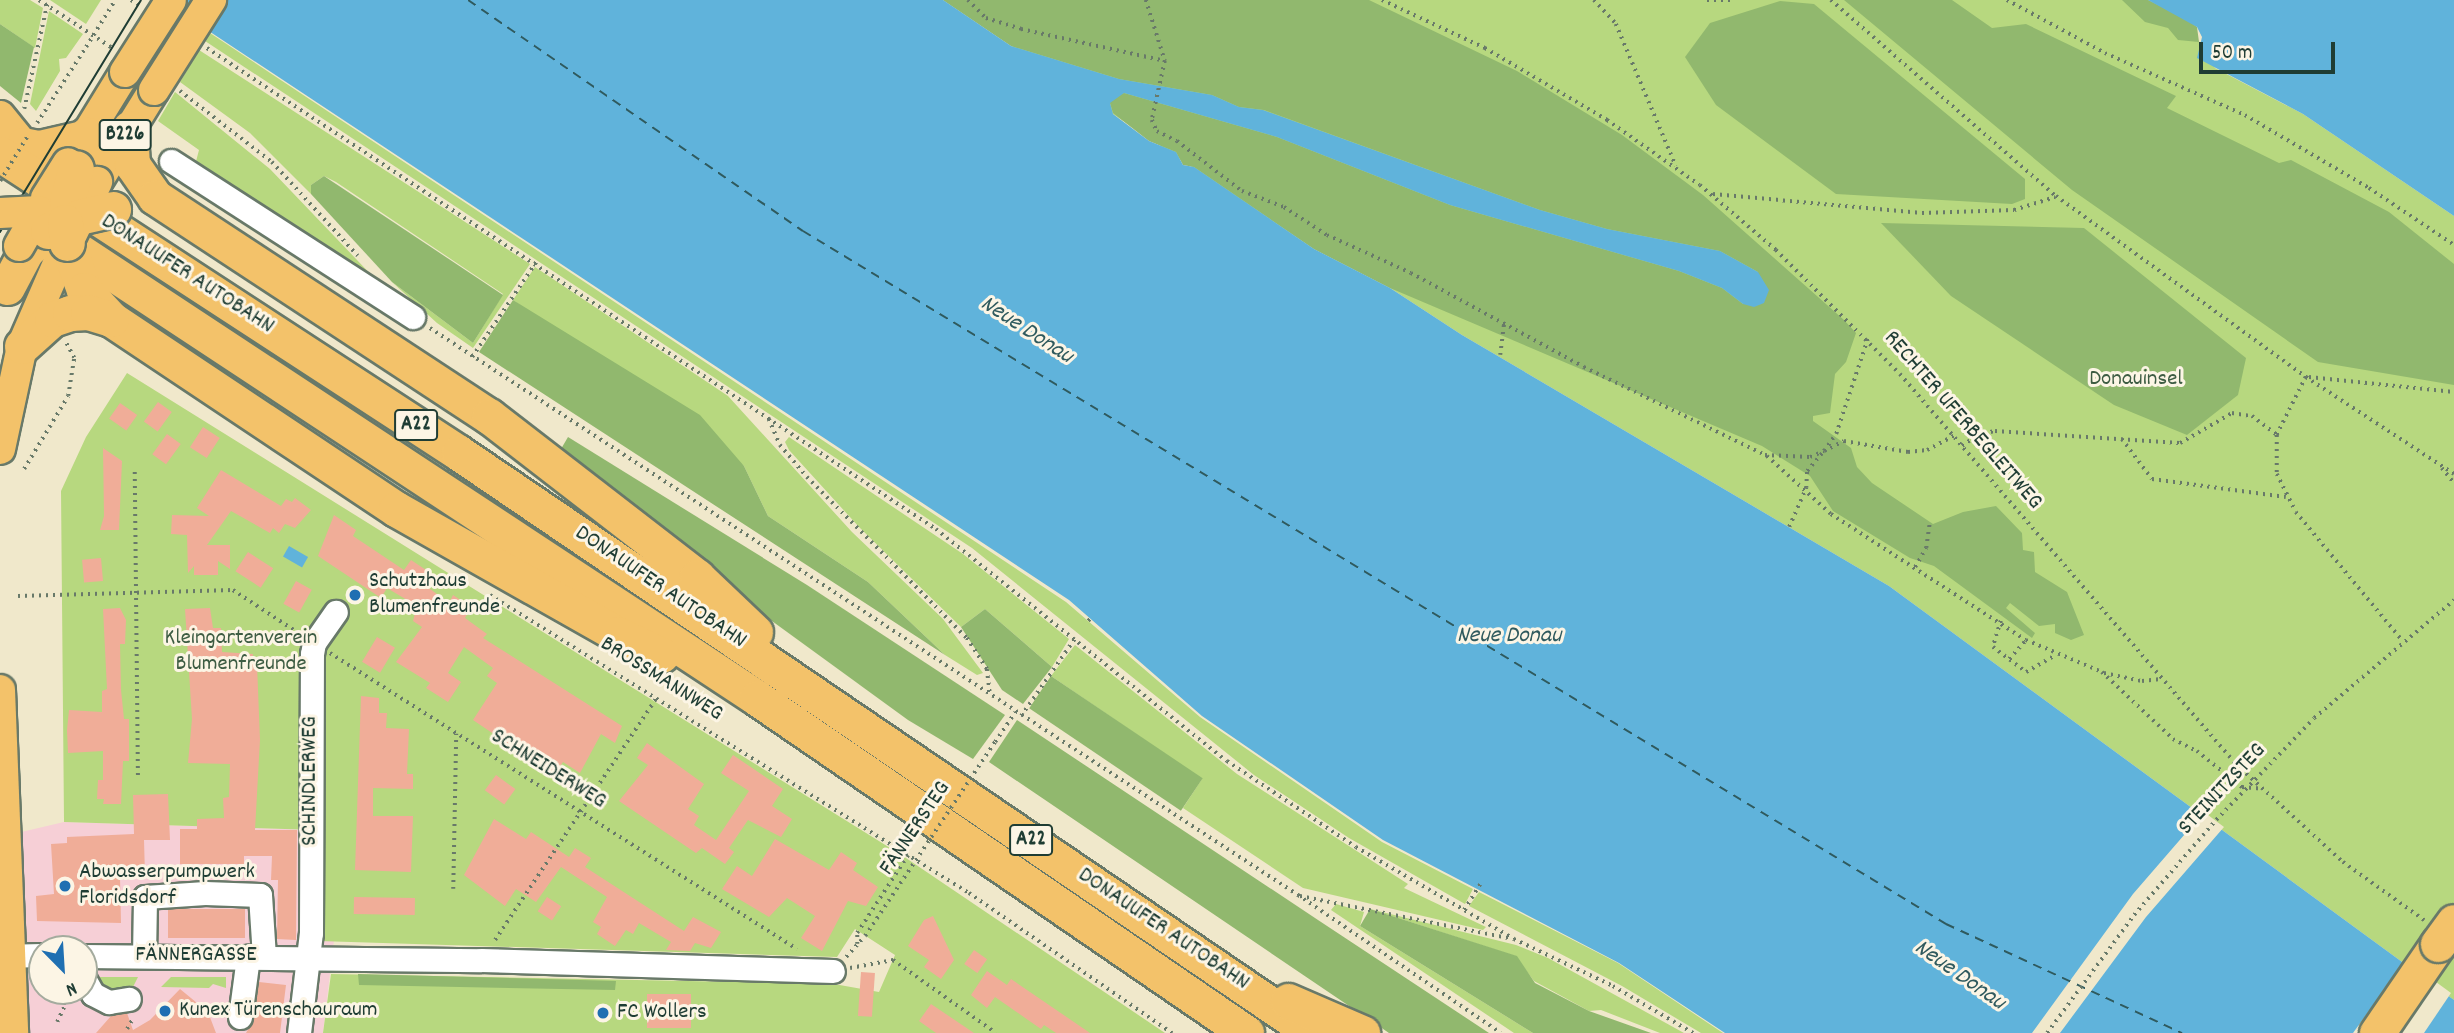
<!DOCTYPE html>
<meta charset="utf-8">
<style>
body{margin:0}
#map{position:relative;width:2454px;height:1033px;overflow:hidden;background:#f0e8cb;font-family:Dekko,sans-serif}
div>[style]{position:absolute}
.built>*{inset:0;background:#f6cfd6}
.green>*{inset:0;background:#b7d87f}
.forest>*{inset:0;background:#91b86e;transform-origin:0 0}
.water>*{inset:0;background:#60b3db;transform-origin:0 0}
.pier>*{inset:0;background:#f0e8cb}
.ferry>*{height:2px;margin-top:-1px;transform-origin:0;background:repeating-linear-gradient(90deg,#2f5a5e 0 9px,transparent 0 16px)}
.building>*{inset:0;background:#f0ad98;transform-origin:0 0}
.path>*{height:3.5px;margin-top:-1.75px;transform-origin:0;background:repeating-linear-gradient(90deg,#687969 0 2px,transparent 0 7px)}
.roads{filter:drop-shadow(2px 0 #687969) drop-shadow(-2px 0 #687969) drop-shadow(0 2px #687969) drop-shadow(0 -2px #687969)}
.minor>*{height:23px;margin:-11.5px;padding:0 11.5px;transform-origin:11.5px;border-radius:11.5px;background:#fff}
.major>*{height:30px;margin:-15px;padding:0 15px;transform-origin:15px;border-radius:15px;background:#f3c26a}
.highway>*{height:35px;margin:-17.5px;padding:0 17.5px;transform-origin:17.5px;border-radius:17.5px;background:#f3c26a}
.tram>*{height:2px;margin:-1px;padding:0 1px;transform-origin:1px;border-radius:1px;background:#1f3d34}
.path-bridge>*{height:3.5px;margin-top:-1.75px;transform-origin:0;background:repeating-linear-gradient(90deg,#687969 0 2px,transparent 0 7px)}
.bridges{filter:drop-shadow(2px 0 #687969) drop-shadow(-2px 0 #687969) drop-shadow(0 2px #687969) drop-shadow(0 -2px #687969)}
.major-bridge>*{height:30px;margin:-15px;padding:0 15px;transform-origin:15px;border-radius:15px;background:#f3c26a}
.highway-bridge>*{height:35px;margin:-17.5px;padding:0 17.5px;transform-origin:17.5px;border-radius:17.5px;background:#f3c26a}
.dots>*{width:19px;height:19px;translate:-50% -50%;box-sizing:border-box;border:4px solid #fcf5e5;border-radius:50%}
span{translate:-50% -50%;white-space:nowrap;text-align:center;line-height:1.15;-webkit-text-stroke:6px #fcf5e5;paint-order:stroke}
.shield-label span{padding:2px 5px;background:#fcf5e5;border:2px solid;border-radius:5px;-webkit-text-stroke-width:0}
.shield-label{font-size:21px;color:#1f3d34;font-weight:700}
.street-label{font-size:23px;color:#1f3d34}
.park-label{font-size:23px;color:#3d5c43}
.poi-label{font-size:23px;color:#1f3d34}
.left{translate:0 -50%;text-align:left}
.water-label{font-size:24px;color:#2f5a5e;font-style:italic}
.north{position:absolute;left:28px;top:935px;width:70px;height:70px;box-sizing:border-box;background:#fcf5e5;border:2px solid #a4ab9e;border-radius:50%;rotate:156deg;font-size:19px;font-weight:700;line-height:28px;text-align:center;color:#1f3d34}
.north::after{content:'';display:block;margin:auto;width:24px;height:32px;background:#1f6fb2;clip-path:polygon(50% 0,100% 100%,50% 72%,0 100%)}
.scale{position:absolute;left:2199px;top:42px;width:136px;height:32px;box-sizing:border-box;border:4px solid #1f3d34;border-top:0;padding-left:9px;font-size:21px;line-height:24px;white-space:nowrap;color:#1f3d34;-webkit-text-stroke:5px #fcf5e5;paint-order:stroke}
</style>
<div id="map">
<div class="built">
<div style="clip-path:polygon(evenodd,64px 822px,316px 830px,319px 941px,334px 940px,323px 1033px,0 1033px,0 837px,64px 822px,42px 949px,84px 949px,84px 991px,42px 991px,42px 949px)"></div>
</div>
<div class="green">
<div style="clip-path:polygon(0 0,30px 0,43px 8px,35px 48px,0 24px)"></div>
<div style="clip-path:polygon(50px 0,101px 0,86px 24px)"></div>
<div style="clip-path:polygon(943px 0,2148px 0,2185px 18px,2215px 68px,2303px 114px,2454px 216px,2454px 1000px,1889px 586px,1462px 335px,1390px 288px,1314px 249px)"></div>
<div style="clip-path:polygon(49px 11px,83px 34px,66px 58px,59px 59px,60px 71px,36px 111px,30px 104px)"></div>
<div style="clip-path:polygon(207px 31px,1066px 602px,1200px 717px,1382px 842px,1473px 889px,1465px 904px,1349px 838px,1254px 775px,972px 548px,202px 39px)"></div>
<div style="clip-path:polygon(199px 50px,530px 264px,473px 348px,437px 323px,392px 282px,473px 343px,503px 294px,336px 182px,324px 176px,311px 185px,311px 194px,250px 133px,180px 82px)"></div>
<div style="clip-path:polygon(175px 92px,270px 169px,379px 283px,194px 169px,199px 150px,158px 121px)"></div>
<div style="clip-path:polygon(535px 267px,728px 396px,852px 532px,943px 619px,983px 673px,977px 675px,945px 655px,868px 582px,768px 516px,744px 466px,513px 300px)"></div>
<div style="clip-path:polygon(127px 373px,903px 856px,1165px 1033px,323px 1033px,331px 974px,834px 984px,879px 992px,895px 955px,855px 929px,837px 957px,319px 941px,316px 830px,64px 822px,61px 491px,86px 437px)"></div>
<div style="clip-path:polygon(789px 437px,963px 554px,1069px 639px,1052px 667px,985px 609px,961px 627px,859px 527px,789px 450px,785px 442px)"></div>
<div style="clip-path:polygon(1075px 645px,1237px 774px,1408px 884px,1404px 888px,1486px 927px,1483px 930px,1303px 888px,1183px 808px,1202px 779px,1051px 676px)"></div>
<div style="clip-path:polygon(1479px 892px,1618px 963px,1723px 1033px,1701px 1033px,1622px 986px,1469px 906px)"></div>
<div style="clip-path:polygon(1336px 904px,1364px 912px,1360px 926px,1533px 1033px,1514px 1033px,1331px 910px)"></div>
<div style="clip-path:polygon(1370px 909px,1516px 945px,1548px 958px,1684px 1033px,1660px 1033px,1601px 1010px,1589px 1011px,1534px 981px,1515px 956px)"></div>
<div style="clip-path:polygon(90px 977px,138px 977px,131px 991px,114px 998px)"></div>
<div style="clip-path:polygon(171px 977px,226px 977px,226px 988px,213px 984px,209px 988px,161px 987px)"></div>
</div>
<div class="forest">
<div style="clip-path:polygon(943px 0,1369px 0,1517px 71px,1622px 135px,1703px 195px,1844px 320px,1856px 333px,1846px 362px,1835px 374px,1830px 413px,1813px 416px,1813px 421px,1851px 448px,1857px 467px,1872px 483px,1933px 524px,1963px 512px,1996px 506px,2022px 533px,2023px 550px,2034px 552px,2035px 572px,2067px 592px,2084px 635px,2071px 640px,2055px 633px,2055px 624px,2039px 626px,2010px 603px,2006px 608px,2035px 633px,2032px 638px,1934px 566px,1910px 558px,1833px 511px,1810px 476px,1762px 446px,1390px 288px,1314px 249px,1194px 167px,1183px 165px,1176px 152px,1149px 141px,1113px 113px,1110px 103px,1111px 98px,1124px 93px,1277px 137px,1450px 205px,1679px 271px,1722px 288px,1743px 304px,1758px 272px,1720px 251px,1607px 229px,1540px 210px,1264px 110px,1239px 107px,1212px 95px,1119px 79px,1011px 46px)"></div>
<div style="clip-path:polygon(1844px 0,1952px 0,1992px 28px,2026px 24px,2176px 96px,2167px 108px,2279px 163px,2291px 160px,2389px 212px,2454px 264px,2454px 385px,2318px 362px,2072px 190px)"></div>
<div style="clip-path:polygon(2122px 0,2148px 0,2185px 18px,2197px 27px,2199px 42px,2178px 40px,2168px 28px,2145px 22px)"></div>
<div style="clip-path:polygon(1780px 1px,1814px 4px,2025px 179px,2025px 199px,2012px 204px,1836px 194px,1716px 105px,1685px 57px,1710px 23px)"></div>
<div style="clip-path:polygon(0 24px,34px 47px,21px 103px,0 86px)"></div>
<div style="clip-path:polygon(324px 176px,503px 295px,473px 343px,392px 282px,311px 194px,311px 185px)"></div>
<div style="clip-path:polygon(1881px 223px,2084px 228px,2246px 358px,2238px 395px,2187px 435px,2114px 405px,1951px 296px)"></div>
<div style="clip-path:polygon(513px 300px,700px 415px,744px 466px,768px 516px,868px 582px,945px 655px,479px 352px)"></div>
<div style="clip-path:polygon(568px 437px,807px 585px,1005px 715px,973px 759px,908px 720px,721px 584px,561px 449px)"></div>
<div style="clip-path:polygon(985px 609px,1052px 667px,1023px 704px,1002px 690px,961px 627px)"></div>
<div style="left:1051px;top:676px;width:183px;height:39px;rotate:34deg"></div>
<div style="clip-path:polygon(1017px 720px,1318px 920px,1489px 1033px,1389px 1033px,989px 762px)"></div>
<div style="clip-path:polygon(1370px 909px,1517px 956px,1535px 983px,1589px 1011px,1651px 1033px,1533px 1033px,1360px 926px)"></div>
<div style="clip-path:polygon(358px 974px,616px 981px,615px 990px,359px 985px)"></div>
</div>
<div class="water">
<div style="clip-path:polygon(162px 0,943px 0,1011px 46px,1119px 79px,1212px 95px,1239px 107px,1263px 110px,1540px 210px,1607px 229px,1720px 251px,1758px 272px,1769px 290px,1764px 303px,1754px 307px,1743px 304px,1722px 288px,1679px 271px,1450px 205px,1277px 137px,1124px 93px,1110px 103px,1113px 114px,1149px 141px,1176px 152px,1183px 165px,1194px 167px,1314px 249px,1390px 288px,1462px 335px,1889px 586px,2454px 1000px,2454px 1033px,1725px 1033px,1619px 963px,1383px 840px,1202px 716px,1069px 600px)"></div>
<div style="clip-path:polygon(2148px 0,2454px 0,2454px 216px,2303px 114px,2197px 58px,2202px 37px,2197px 27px)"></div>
<div style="left:289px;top:546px;width:22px;height:12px;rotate:30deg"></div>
</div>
<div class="pier">
<div style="clip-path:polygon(2204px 812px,2224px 827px,2146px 917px,2060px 1033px,2032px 1033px,2133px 894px)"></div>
<div style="clip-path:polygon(2406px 960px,2451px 993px,2424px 1033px,2353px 1033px)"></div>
</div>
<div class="ferry">
<div style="left:468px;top:0;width:407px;rotate:34.6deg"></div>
<div style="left:803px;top:231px;width:1337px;rotate:31.23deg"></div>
<div style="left:1946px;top:924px;width:260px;rotate:24.8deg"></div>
</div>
<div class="building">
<div style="left:158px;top:402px;width:17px;height:24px;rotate:36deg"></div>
<div style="left:120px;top:403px;width:21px;height:19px;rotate:35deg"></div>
<div style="left:203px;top:427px;width:20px;height:24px;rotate:33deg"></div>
<div style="left:167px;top:434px;width:17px;height:25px;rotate:36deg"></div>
<div style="clip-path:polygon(103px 448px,122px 461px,119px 530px,100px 530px,104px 516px)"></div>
<div style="clip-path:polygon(221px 470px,281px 506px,286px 499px,292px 502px,295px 498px,311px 510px,295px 528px,285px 524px,279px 533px,273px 528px,270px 533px,231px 511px,207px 545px,230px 545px,230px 569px,218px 561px,218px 575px,194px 575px,194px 566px,188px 573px,187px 535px,171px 534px,172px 515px,209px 516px,197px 508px)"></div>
<div style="clip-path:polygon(334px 515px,356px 530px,353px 536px,404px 570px,411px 560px,429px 572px,422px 583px,449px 603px,453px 595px,471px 607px,465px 618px,487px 634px,483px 638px,622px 726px,615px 743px,601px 734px,580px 773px,563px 762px,554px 775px,473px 720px,497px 683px,487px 676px,493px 668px,464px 647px,448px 673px,461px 682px,448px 702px,426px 688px,430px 683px,396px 662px,422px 627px,413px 621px,417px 606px,387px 588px,381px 598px,318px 556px)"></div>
<div style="left:248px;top:552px;width:30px;height:23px;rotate:33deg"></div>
<div style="left:101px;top:558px;width:23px;height:19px;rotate:85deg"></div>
<div style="left:296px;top:581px;width:18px;height:26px;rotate:29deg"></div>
<div style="clip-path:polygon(120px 608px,126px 620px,125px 644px,120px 644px,121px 690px,124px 719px,129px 719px,129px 761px,123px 761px,121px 804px,103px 804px,104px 799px,97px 799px,98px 780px,103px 780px,103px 751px,68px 753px,67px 730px,69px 710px,102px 712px,102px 691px,107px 689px,103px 609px)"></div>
<div style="clip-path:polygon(210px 608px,213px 628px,221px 628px,222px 652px,253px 654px,252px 664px,257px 664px,260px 740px,255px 830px,297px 830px,296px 940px,277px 939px,278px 880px,271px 880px,272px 856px,244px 856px,244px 864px,180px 864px,180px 829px,197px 829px,197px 819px,224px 818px,223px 798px,229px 797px,230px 764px,188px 763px,192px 719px,185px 609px)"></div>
<div style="left:377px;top:637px;width:21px;height:29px;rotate:31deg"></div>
<div style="clip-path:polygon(361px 696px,379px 698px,379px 713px,387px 713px,386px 728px,409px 729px,407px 774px,413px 774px,413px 789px,373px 788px,373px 816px,413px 816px,411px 872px,355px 870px)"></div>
<div style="clip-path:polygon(647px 743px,704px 784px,688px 809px,699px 816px,694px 825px,716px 840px,749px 791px,721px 773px,733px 755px,783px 789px,772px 806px,792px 819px,781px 837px,748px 820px,729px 848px,734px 852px,725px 864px,702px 848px,696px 853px,619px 801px,648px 765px,637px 758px)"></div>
<div style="left:496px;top:775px;width:24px;height:19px;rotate:36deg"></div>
<div style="clip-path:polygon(168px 794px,170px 840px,144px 840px,145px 875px,120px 876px,121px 923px,37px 921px,36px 896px,54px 894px,51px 844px,67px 843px,67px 837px,134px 834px,133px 795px)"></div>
<div style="clip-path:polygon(494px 819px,526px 839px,531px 832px,569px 857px,575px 848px,591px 858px,585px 867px,684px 931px,693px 917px,721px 932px,711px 948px,695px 943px,690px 951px,666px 950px,671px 942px,639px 923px,633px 934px,626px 930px,615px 946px,597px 934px,601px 927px,593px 922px,607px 897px,561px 867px,536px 902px,516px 889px,505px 906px,464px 875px)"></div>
<div style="clip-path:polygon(775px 839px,829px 870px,841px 852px,857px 863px,853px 870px,878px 887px,866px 906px,848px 901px,822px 951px,801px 938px,815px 916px,787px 898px,769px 917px,722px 889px,737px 866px,752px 876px)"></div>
<div style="left:354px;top:897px;width:61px;height:17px;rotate:1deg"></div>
<div style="left:547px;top:897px;width:17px;height:17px;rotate:33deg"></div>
<div style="left:245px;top:909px;width:29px;height:77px;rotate:90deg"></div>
<div style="clip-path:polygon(933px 916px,954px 960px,941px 979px,924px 967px,929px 960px,908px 946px,924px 920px)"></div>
<div style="left:974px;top:950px;width:16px;height:17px;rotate:35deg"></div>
<div style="clip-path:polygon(987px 971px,1007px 985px,1011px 979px,1090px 1033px,1056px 1033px,1044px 1025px,1041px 1029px,995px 997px,987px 1008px,971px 995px)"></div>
<div style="left:861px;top:972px;width:14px;height:44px;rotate:4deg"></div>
<div style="clip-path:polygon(259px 982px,286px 985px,280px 1033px,246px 1033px,254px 1019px)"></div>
<div style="clip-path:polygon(180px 989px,208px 1012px,216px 1033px,96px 1033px,111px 1016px,127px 1013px,133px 1030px,150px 1020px)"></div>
<div style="left:647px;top:994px;width:44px;height:34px"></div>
<div style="clip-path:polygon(931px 1004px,974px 1033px,936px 1033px,919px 1021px)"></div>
</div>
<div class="path">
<div style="left:39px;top:0;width:90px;rotate:33.2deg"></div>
<div style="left:131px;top:0;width:12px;rotate:31deg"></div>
<div style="left:968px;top:0;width:25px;rotate:45deg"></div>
<div style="left:986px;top:18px;width:37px;rotate:17deg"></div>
<div style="left:1021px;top:29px;width:148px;rotate:12.5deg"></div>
<div style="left:1146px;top:0;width:64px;rotate:72.7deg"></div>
<div style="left:1165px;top:61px;width:60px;rotate:102.4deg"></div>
<div style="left:1152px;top:120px;width:12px;rotate:66deg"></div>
<div style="left:1157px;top:131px;width:22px;rotate:27deg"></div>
<div style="left:1177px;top:141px;width:82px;rotate:37.6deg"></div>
<div style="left:1242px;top:191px;width:45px;rotate:20.9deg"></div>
<div style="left:1284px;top:207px;width:51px;rotate:33.1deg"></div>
<div style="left:1327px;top:235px;width:92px;rotate:24.3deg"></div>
<div style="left:1411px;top:273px;width:197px;rotate:28.5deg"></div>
<div style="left:1584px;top:367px;width:201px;rotate:25.9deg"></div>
<div style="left:1765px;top:455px;width:45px;rotate:2.5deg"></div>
<div style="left:1810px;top:457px;width:15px;rotate:-23deg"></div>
<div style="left:1824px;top:451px;width:21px;rotate:-55deg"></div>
<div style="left:1836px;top:434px;width:101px;rotate:-71.6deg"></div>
<div style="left:1382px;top:0;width:114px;rotate:25deg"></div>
<div style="left:1485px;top:48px;width:142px;rotate:30.5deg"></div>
<div style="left:1607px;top:120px;width:113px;rotate:35deg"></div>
<div style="left:1700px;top:185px;width:100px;rotate:40.5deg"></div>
<div style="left:1776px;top:250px;width:175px;rotate:45deg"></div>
<div style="left:1900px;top:374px;width:515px;rotate:49.25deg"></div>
<div style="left:2236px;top:764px;width:145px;rotate:42.5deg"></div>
<div style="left:2343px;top:862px;width:100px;rotate:35.6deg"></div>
<div style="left:1594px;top:0;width:33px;rotate:47deg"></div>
<div style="left:1616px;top:24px;width:154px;rotate:67.1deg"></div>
<div style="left:1707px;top:0;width:23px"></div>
<div style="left:1831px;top:0;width:298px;rotate:41.1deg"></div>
<div style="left:2056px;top:196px;width:309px;rotate:35.9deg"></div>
<div style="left:2306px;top:377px;width:177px;rotate:33.2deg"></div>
<div style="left:2007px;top:0;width:111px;rotate:28.4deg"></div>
<div style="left:2105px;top:53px;width:153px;rotate:23.9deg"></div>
<div style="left:2245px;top:115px;width:144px;rotate:30.5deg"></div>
<div style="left:2369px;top:188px;width:102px;rotate:33.8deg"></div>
<div style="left:207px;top:48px;width:873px;rotate:33.42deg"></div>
<div style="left:936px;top:529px;width:372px;rotate:38.6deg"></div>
<div style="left:1227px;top:761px;width:155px;rotate:33.7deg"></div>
<div style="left:1356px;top:847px;width:183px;rotate:30.2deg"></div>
<div style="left:1514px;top:939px;width:110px;rotate:25.4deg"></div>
<div style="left:1613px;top:986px;width:93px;rotate:30.4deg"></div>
<div style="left:180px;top:91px;width:116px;rotate:37.7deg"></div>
<div style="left:272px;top:162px;width:127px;rotate:47.5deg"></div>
<div style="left:24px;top:109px;width:112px;rotate:-77.6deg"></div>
<div style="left:37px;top:123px;width:90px;rotate:-57.2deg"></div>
<div style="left:1713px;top:194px;width:210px;rotate:5.2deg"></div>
<div style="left:1922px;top:213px;width:92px;rotate:-1.9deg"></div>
<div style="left:2014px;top:210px;width:43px;rotate:-17.6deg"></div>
<div style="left:430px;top:328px;width:1037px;rotate:33.15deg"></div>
<div style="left:1298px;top:895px;width:245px;rotate:34.2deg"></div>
<div style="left:1500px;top:355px;width:34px;rotate:-83deg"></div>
<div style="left:472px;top:357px;width:115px;rotate:-56deg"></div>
<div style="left:2306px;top:377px;width:65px;rotate:116.6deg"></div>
<div style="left:2277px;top:435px;width:39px;rotate:90deg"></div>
<div style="left:2277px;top:474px;width:42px;rotate:63.4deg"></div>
<div style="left:2296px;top:512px;width:166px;rotate:50.4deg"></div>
<div style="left:2309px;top:377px;width:146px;rotate:5.9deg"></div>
<div style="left:769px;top:419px;width:28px;rotate:67deg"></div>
<div style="left:780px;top:445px;width:42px;rotate:49.8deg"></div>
<div style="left:807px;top:477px;width:227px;rotate:45.2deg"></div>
<div style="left:967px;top:638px;width:37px;rotate:57deg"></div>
<div style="left:987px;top:669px;width:26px;rotate:83deg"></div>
<div style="left:2122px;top:439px;width:50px;rotate:53.1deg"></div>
<div style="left:2152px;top:479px;width:135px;rotate:7.7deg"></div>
<div style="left:1962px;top:446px;width:19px;rotate:-36deg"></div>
<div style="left:1977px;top:435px;width:18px;rotate:-13deg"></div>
<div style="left:1995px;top:431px;width:185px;rotate:3.7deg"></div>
<div style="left:2180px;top:443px;width:60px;rotate:-30deg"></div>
<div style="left:2232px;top:413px;width:20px;rotate:9deg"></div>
<div style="left:2252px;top:416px;width:31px;rotate:37deg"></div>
<div style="left:1767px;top:456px;width:86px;rotate:42.2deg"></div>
<div style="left:1831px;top:514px;width:232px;rotate:32.9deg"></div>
<div style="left:2026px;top:640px;width:82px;rotate:22.8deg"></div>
<div style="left:2102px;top:672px;width:98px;rotate:43.3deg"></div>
<div style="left:2173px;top:739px;width:27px;rotate:27deg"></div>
<div style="left:2197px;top:751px;width:58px;rotate:38.7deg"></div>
<div style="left:2242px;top:787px;width:21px;rotate:5deg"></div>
<div style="left:2442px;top:468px;width:19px;rotate:51deg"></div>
<div style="left:24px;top:469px;width:85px;rotate:-58.9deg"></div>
<div style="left:68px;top:396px;width:38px;rotate:-81deg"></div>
<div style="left:74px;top:358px;width:17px;rotate:-118deg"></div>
<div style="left:135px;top:472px;width:307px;rotate:89.4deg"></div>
<div style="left:1789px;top:527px;width:43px;rotate:-66.4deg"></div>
<div style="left:1806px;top:488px;width:17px;rotate:-87deg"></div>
<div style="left:1807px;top:471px;width:26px;rotate:-50deg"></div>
<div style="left:1824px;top:451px;width:22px;rotate:-27deg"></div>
<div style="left:1844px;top:441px;width:65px;rotate:9.8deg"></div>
<div style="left:1908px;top:452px;width:19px;rotate:-6deg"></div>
<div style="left:1927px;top:450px;width:30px;rotate:-28deg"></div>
<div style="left:1915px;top:567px;width:22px;rotate:-60deg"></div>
<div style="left:1926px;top:548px;width:27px;rotate:-82deg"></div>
<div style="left:490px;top:595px;width:564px;rotate:31.89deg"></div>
<div style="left:969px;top:893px;width:247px;rotate:34.6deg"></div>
<div style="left:18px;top:596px;width:215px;rotate:-1.6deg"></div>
<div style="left:233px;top:590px;width:77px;rotate:33.3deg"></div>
<div style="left:1088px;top:621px;width:7px;rotate:-45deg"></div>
<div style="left:2001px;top:621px;width:27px;rotate:107deg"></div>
<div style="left:1993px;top:647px;width:41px;rotate:37.1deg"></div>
<div style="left:2026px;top:672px;width:34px;rotate:-30deg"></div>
<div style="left:330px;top:653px;width:553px;rotate:32.37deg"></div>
<div style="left:2009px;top:659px;width:25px;rotate:-48deg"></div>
<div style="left:2104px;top:673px;width:39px;rotate:12deg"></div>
<div style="left:2142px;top:681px;width:19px;rotate:-6deg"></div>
<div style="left:1021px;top:716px;width:96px;rotate:-55.2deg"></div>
<div style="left:2314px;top:718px;width:183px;rotate:-40.1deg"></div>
<div style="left:995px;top:742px;width:36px;rotate:-56deg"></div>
<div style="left:453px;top:889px;width:155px;rotate:-88.9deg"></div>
<div style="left:1300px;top:896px;width:213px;rotate:11.4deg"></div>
<div style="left:1464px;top:910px;width:34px;rotate:-58deg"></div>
<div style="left:495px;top:940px;width:292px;rotate:-56.3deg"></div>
<div style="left:857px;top:944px;width:11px;rotate:-90deg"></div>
<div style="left:857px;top:933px;width:93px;rotate:-56.8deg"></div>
<div style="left:846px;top:957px;width:28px;rotate:-48deg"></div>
<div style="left:850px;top:968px;width:44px;rotate:-10.5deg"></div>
<div style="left:893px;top:960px;width:126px;rotate:35.3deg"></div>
<div style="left:57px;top:1022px;width:19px;rotate:-65deg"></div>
<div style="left:65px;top:1005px;width:15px;rotate:-106deg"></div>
<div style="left:127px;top:1029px;width:10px;rotate:-61deg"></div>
</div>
<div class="roads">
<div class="minor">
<div style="left:171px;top:161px;width:288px;rotate:32.8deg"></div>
<div style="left:0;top:956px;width:42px;rotate:-1.4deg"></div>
<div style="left:84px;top:956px;width:397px;rotate:0.6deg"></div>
<div style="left:481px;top:960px;width:352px;rotate:1.8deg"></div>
<div style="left:144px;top:956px;width:59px;rotate:-89deg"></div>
<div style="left:145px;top:897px;width:60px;rotate:-3.8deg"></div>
<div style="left:205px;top:893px;width:55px;rotate:2.1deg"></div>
<div style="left:260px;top:895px;width:62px;rotate:86.3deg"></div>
<div style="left:84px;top:957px;width:21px;rotate:90deg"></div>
<div style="left:84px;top:978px;width:18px;rotate:61deg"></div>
<div style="left:93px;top:994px;width:18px;rotate:27deg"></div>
<div style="left:109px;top:1002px;width:20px;rotate:-9deg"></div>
<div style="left:240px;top:1017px;width:61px;rotate:-82.4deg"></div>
<div style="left:299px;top:1033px;width:101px;rotate:-83.2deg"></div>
<div style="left:311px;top:933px;width:279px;rotate:-89.8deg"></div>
<div style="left:312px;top:654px;width:11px;rotate:-80deg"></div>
<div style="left:314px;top:643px;width:38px;rotate:-55deg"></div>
</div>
<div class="major">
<div style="left:0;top:116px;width:55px;rotate:50.9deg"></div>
<div style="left:23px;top:143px;width:16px;rotate:11deg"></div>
<div style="left:39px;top:146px;width:49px;rotate:-12.9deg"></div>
<div style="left:74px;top:155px;width:97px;rotate:-58.4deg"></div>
<div style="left:97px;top:182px;width:108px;rotate:-58.2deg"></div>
<div style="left:0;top:449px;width:105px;rotate:-77.9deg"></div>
<div style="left:22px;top:346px;width:112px;rotate:-66.4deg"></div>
<div style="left:0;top:690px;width:343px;rotate:87.8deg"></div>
</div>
<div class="highway">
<div style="left:130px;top:128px;width:36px;rotate:87deg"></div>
<div style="left:132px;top:164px;width:40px;rotate:55.1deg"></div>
<div style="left:155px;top:197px;width:399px;rotate:33.3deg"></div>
<div style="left:489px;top:416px;width:263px;rotate:37.7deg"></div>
<div style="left:697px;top:577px;width:80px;rotate:43.5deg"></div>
<div style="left:0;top:154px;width:548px;rotate:33.08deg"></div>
<div style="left:459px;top:453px;width:1032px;rotate:34.21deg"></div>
<div style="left:76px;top:168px;width:35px;rotate:-72deg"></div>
<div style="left:41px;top:226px;width:858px;rotate:33.39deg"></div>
<div style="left:757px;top:698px;width:593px;rotate:34.41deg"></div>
<div style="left:67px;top:243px;width:50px;rotate:70.1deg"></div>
<div style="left:84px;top:290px;width:40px;rotate:47deg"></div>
<div style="left:111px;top:319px;width:343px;rotate:33.7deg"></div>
<div style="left:396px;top:509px;width:254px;rotate:29.5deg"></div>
<div style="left:617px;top:634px;width:49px;rotate:25.5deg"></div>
<div style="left:7px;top:287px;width:41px;rotate:-62.2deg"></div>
<div style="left:26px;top:251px;width:30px;rotate:-42deg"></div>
<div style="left:22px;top:346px;width:40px;rotate:-42deg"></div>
<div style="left:52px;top:319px;width:19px;rotate:-18deg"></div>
<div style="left:70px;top:313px;width:18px;rotate:-3deg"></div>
<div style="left:88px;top:312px;width:24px;rotate:17deg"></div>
<div style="left:1288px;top:1001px;width:81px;rotate:23.4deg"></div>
<div style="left:2377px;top:1033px;width:108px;rotate:-55.6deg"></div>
</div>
</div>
<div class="tram">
<div style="left:0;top:232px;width:271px;rotate:-58.7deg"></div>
</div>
<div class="path-bridge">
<div style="left:86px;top:47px;width:55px;rotate:-58.3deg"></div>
<div style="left:0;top:181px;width:52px;rotate:-58.5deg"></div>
<div style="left:865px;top:936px;width:234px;rotate:-56.2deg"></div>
<div style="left:2047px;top:1033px;width:147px;rotate:-53.6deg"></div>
<div style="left:2134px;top:915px;width:125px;rotate:-49.2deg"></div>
<div style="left:2216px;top:820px;width:141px;rotate:-46.1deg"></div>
</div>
<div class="bridges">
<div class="major-bridge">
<div style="left:125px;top:72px;width:85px;rotate:-57.4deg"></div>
<div style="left:154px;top:90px;width:107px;rotate:-57.7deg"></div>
<div style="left:46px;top:198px;width:41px;rotate:-57.8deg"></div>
<div style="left:0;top:213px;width:39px;rotate:-3deg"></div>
<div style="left:72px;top:234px;width:58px;rotate:-64.3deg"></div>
<div style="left:19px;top:246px;width:40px;rotate:-60.3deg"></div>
</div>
<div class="highway-bridge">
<div style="left:67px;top:201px;width:34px;rotate:-75deg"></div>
<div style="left:79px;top:217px;width:35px;rotate:-13deg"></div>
<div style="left:48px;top:231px;width:19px;rotate:-28deg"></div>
<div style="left:65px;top:222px;width:21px;rotate:85deg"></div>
<div style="left:2438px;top:944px;width:27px;rotate:-54deg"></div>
</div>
</div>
<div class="dots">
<div style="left:355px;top:595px;background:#1f6fb2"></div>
<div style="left:65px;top:886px;background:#1f6fb2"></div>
<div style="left:165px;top:1011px;background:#1f6fb2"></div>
<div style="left:603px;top:1013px;background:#1f6fb2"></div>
</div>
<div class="shield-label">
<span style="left:125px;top:135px">B226</span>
<span style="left:416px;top:425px">A22</span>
<span style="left:1031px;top:840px">A22</span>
</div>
<div class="street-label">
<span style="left:187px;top:275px;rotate:33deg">DONAUUFER AUTOBAHN</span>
<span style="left:1962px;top:421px;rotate:49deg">RECHTER UFERBEGLEITWEG</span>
<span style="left:660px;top:588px;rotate:34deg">DONAUUFER AUTOBAHN</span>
<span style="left:661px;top:680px;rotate:32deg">BROSSMANNWEG</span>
<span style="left:548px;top:770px;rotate:32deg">SCHNEIDERWEG</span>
<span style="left:311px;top:781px;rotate:-90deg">SCHINDLERWEG</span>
<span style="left:2223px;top:790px;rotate:-47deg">STEINITZSTEG</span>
<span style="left:916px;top:829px;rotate:-56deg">FÄNNERSTEG</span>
<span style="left:1163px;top:930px;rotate:34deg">DONAUUFER AUTOBAHN</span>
<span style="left:196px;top:956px">FÄNNERGASSE</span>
</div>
<div class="park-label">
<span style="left:2136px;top:380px">Donauinsel</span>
<span style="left:241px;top:652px">Kleingartenverein<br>Blumenfreunde</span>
</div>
<div class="poi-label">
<span class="left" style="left:369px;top:595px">Schutzhaus<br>Blumenfreunde</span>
<span class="left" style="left:79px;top:886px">Abwasserpumpwerk<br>Floridsdorf</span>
<span class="left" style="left:179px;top:1011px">Kunex Türenschauraum</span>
<span class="left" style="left:617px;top:1013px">FC Wollers</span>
</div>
<div class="water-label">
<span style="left:1026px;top:331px;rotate:33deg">Neue Donau</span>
<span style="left:1509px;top:637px">Neue Donau</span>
<span style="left:1959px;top:976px;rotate:35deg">Neue Donau</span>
</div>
<div class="north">N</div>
<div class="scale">50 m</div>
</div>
